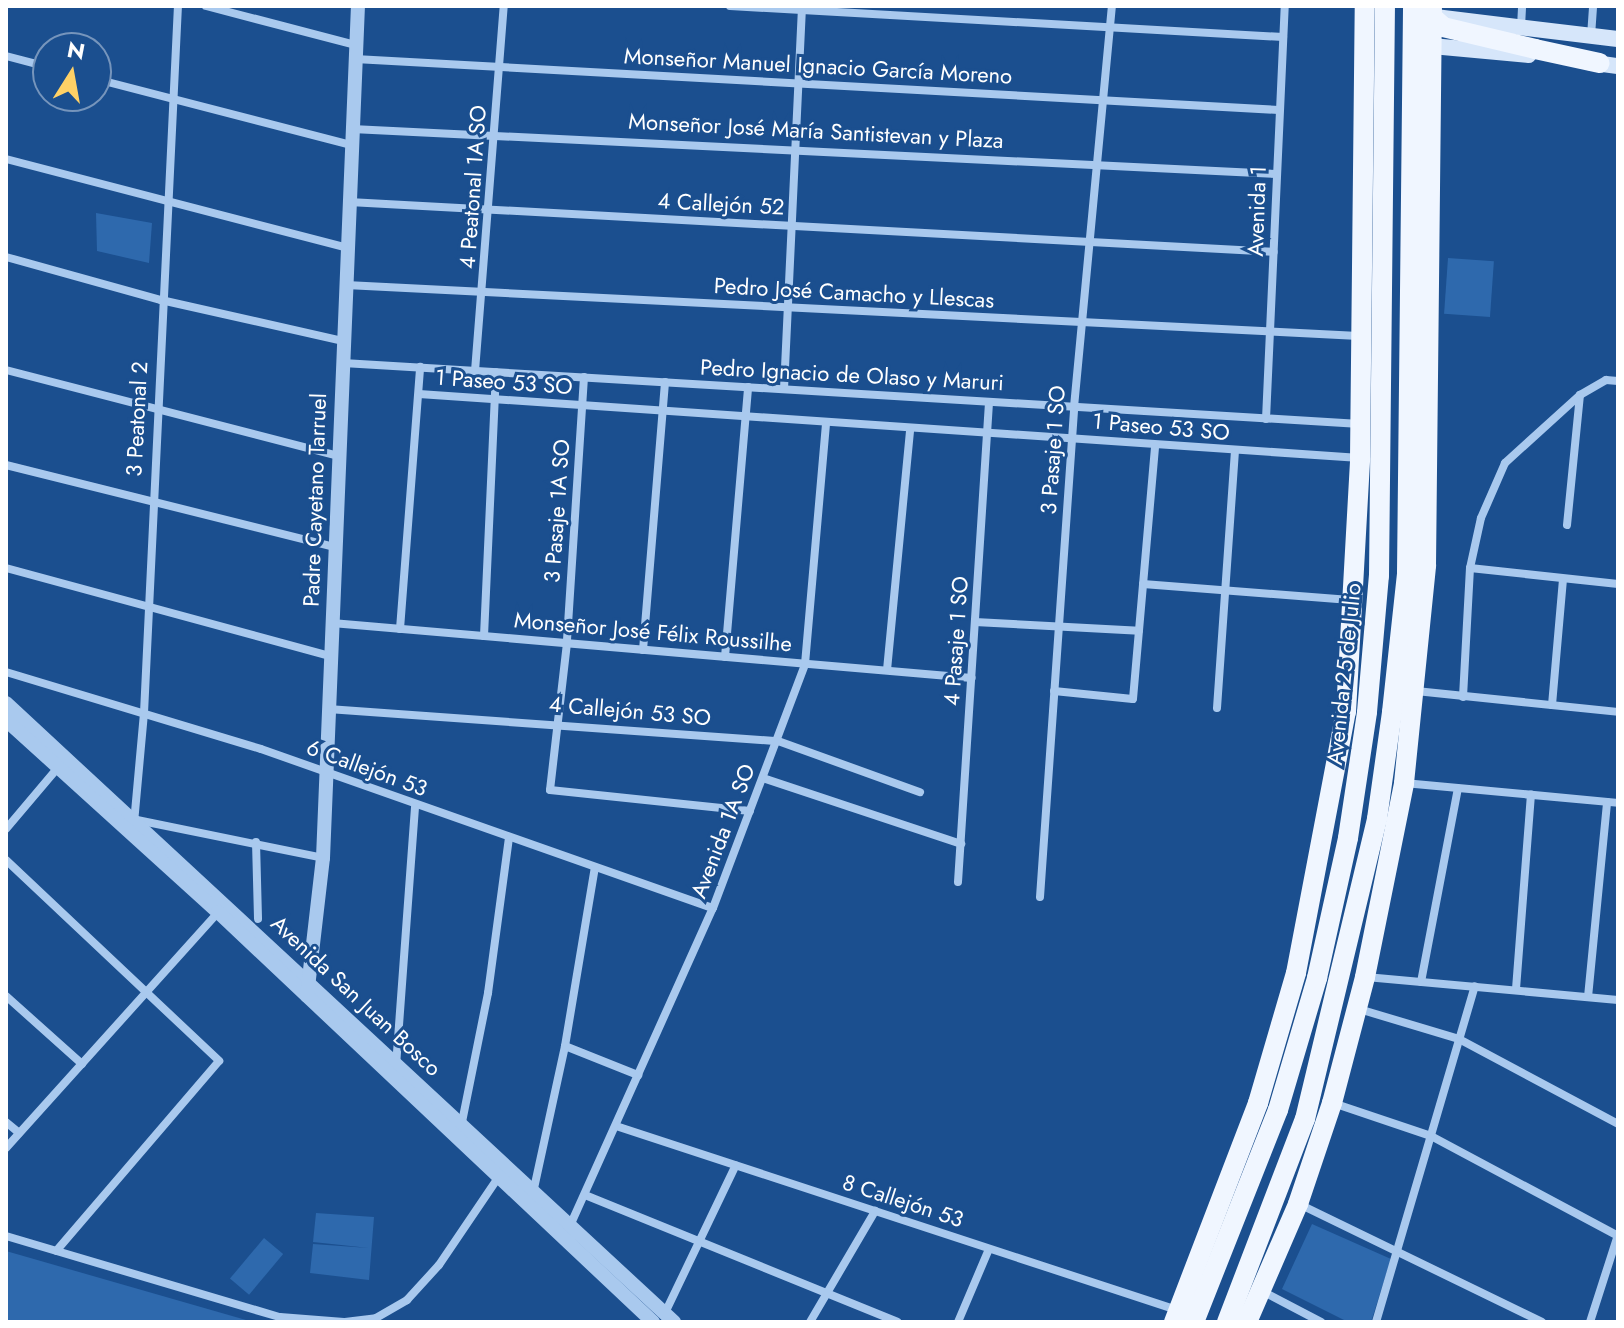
<!DOCTYPE html>
<meta charset="utf-8">
<style>
body{margin:0}
#map{position:relative;width:1624px;height:1328px;overflow:hidden;background:#1b4f8f;font-family:Jost,sans-serif}
div>[style]{position:absolute}
.green>*{inset:0;background:#2e69ad;transform-origin:0 0}
.minor>*{height:8px;margin:-4px;padding:0 4px;transform-origin:4px;border-radius:4px;background:#a9c9ee}
.tertiary>*{height:14px;margin:-7px;padding:0 7px;transform-origin:7px;border-radius:7px;background:#a9c9ee}
.secondary>*{height:16px;margin:-8px;padding:0 8px;transform-origin:8px;border-radius:8px;background:#d6e6fa}
.primary>*{height:20px;margin:-10px;padding:0 10px;transform-origin:10px;border-radius:10px;background:#f0f6ff}
.primary-bridge>*{height:20px;margin:-10px;padding:0 10px;transform-origin:10px;border-radius:10px;background:#f0f6ff}
span{translate:-50% -50%;white-space:nowrap;text-align:center;line-height:1.15;-webkit-text-stroke:6px #1b4f8f;paint-order:stroke}
.street-label{font-size:22px;color:#fff}
.frame{position:absolute;inset:0;border:8px solid #fff;pointer-events:none}
.north{position:absolute;left:32px;top:32px;width:80px;height:80px;box-sizing:border-box;background:#1b4f8f;border:2px solid #7695bc;border-radius:50%;rotate:11deg;font-size:22px;font-weight:700;line-height:32px;text-align:center;color:#fff}
.north::after{content:'';display:block;margin:auto;width:28px;height:36px;background:#ffd166;clip-path:polygon(50% 0,100% 100%,50% 72%,0 100%)}
</style>
<div id="map">
<div class="green">
<div style="clip-path:polygon(96px 213px,152px 223px,149px 263px,97px 251px)"></div>
<div style="left:1448px;top:258px;width:46px;height:56px;rotate:4deg"></div>
<div style="clip-path:polygon(316px 1213px,374px 1217px,369px 1280px,310px 1273px,313px 1244px,369px 1248px,313px 1242px)"></div>
<div style="clip-path:polygon(1312px 1224px,1391px 1259px,1371px 1322px,1348px 1322px,1282px 1289px)"></div>
<div style="left:264px;top:1238px;width:25px;height:53px;rotate:40deg"></div>
<div style="clip-path:polygon(6px 1251px,253px 1322px,6px 1322px)"></div>
</div>
<div class="minor">
<div style="left:206px;top:6px;width:155px;rotate:14.6deg"></div>
<div style="left:730px;top:6px;width:554px;rotate:3.21deg"></div>
<div style="left:1521px;top:27px;width:21px;rotate:-87deg"></div>
<div style="left:1591px;top:36px;width:30px;rotate:-86deg"></div>
<div style="left:6px;top:56px;width:43px;rotate:14.7deg"></div>
<div style="left:355px;top:59px;width:925px;rotate:3.16deg"></div>
<div style="left:96px;top:79px;width:264px;rotate:14.5deg"></div>
<div style="left:352px;top:129px;width:926px;rotate:2.79deg"></div>
<div style="left:6px;top:159px;width:352px;rotate:14.6deg"></div>
<div style="left:349px;top:202px;width:926px;rotate:3.09deg"></div>
<div style="left:6px;top:257px;width:161px;rotate:15.5deg"></div>
<div style="left:161px;top:300px;width:187px;rotate:12.7deg"></div>
<div style="left:346px;top:285px;width:1014px;rotate:2.88deg"></div>
<div style="left:343px;top:363px;width:1019px;rotate:3.43deg"></div>
<div style="left:6px;top:370px;width:343px;rotate:14.5deg"></div>
<div style="left:475px;top:371px;width:366px;rotate:-85.5deg"></div>
<div style="left:584px;top:377px;width:267px;rotate:93.7deg"></div>
<div style="left:567px;top:643px;width:148px;rotate:96.6deg"></div>
<div style="left:550px;top:790px;width:201px;rotate:6deg"></div>
<div style="left:784px;top:389px;width:382px;rotate:-87.3deg"></div>
<div style="left:419px;top:394px;width:943px;rotate:3.89deg"></div>
<div style="left:1266px;top:419px;width:413px;rotate:-87.4deg"></div>
<div style="left:6px;top:465px;width:339px;rotate:14deg"></div>
<div style="left:1567px;top:525px;width:131px;rotate:-84.3deg"></div>
<div style="left:6px;top:568px;width:335px;rotate:15.2deg"></div>
<div style="left:1470px;top:568px;width:149px;rotate:6.2deg"></div>
<div style="left:1143px;top:584px;width:211px;rotate:4.4deg"></div>
<div style="left:975px;top:622px;width:164px;rotate:3.1deg"></div>
<div style="left:332px;top:623px;width:642px;rotate:4.91deg"></div>
<div style="left:400px;top:629px;width:263px;rotate:-85.6deg"></div>
<div style="left:484px;top:636px;width:264px;rotate:-87.4deg"></div>
<div style="left:643px;top:650px;width:269px;rotate:-85.3deg"></div>
<div style="left:725px;top:657px;width:271px;rotate:-85.1deg"></div>
<div style="left:887px;top:670px;width:242px;rotate:-84.5deg"></div>
<div style="left:6px;top:672px;width:266px;rotate:16.8deg"></div>
<div style="left:261px;top:749px;width:479px;rotate:19.4deg"></div>
<div style="left:1054px;top:691px;width:79px;rotate:5.8deg"></div>
<div style="left:1133px;top:699px;width:255px;rotate:-85deg"></div>
<div style="left:1416px;top:691px;width:203px;rotate:5.9deg"></div>
<div style="left:1463px;top:697px;width:129px;rotate:-86.9deg"></div>
<div style="left:1470px;top:568px;width:51px;rotate:-77.6deg"></div>
<div style="left:1481px;top:518px;width:60px;rotate:-66.4deg"></div>
<div style="left:1505px;top:463px;width:101px;rotate:-42.2deg"></div>
<div style="left:1580px;top:395px;width:30px;rotate:-30deg"></div>
<div style="left:1606px;top:380px;width:12px;rotate:5deg"></div>
<div style="left:1552px;top:705px;width:126px;rotate:-85deg"></div>
<div style="left:1217px;top:708px;width:257px;rotate:-86deg"></div>
<div style="left:328px;top:709px;width:451px;rotate:4.1deg"></div>
<div style="left:778px;top:741px;width:151px;rotate:19.8deg"></div>
<div style="left:763px;top:778px;width:209px;rotate:18.4deg"></div>
<div style="left:1404px;top:783px;width:215px;rotate:5.3deg"></div>
<div style="left:137px;top:820px;width:190px;rotate:11.5deg"></div>
<div style="left:134px;top:823px;width:110px;rotate:-84.8deg"></div>
<div style="left:144px;top:713px;width:708px;rotate:-87.25deg"></div>
<div style="left:6px;top:829px;width:84px;rotate:-49.8deg"></div>
<div style="left:256px;top:842px;width:77px;rotate:88.5deg"></div>
<div style="left:6px;top:860px;width:293px;rotate:43.3deg"></div>
<div style="left:219px;top:1061px;width:250px;rotate:130.6deg"></div>
<div style="left:958px;top:882px;width:481px;rotate:-86.3deg"></div>
<div style="left:1040px;top:897px;width:491px;rotate:-86deg"></div>
<div style="left:1074px;top:407px;width:403px;rotate:-84.6deg"></div>
<div style="left:1366px;top:977px;width:253px;rotate:5.2deg"></div>
<div style="left:1421px;top:982px;width:197px;rotate:-79.2deg"></div>
<div style="left:1516px;top:989px;width:195px;rotate:-85.6deg"></div>
<div style="left:6px;top:996px;width:102px;rotate:41.8deg"></div>
<div style="left:1588px;top:997px;width:196px;rotate:-84.4deg"></div>
<div style="left:1359px;top:1009px;width:104px;rotate:16.7deg"></div>
<div style="left:1459px;top:1039px;width:180px;rotate:28.1deg"></div>
<div style="left:565px;top:1046px;width:79px;rotate:21.7deg"></div>
<div style="left:396px;top:1066px;width:261px;rotate:-85.8deg"></div>
<div style="left:1333px;top:1103px;width:103px;rotate:18.6deg"></div>
<div style="left:1431px;top:1136px;width:212px;rotate:28.1deg"></div>
<div style="left:6px;top:1122px;width:17px;rotate:40deg"></div>
<div style="left:616px;top:1126px;width:590px;rotate:18.16deg"></div>
<div style="left:461px;top:1127px;width:137px;rotate:-78.6deg"></div>
<div style="left:488px;top:993px;width:156px;rotate:-82.3deg"></div>
<div style="left:6px;top:1148px;width:320px;rotate:-48deg"></div>
<div style="left:533px;top:1193px;width:150px;rotate:-77.7deg"></div>
<div style="left:565px;top:1046px;width:181px;rotate:-80.5deg"></div>
<div style="left:585px;top:1195px;width:337px;rotate:22.1deg"></div>
<div style="left:1299px;top:1204px;width:270px;rotate:25.9deg"></div>
<div style="left:569px;top:1228px;width:351px;rotate:-65.8deg"></div>
<div style="left:713px;top:908px;width:261px;rotate:-69.3deg"></div>
<div style="left:805px;top:664px;width:242px;rotate:-85deg"></div>
<div style="left:6px;top:1236px;width:286px;rotate:16.5deg"></div>
<div style="left:280px;top:1317px;width:64px;rotate:4.5deg"></div>
<div style="left:1262px;top:1291px;width:67px;rotate:27.7deg"></div>
<div style="left:664px;top:1315px;width:166px;rotate:-64.4deg"></div>
<div style="left:345px;top:1322px;width:31px;rotate:-7deg"></div>
<div style="left:376px;top:1318px;width:36px;rotate:-30deg"></div>
<div style="left:407px;top:1300px;width:47px;rotate:-47.6deg"></div>
<div style="left:439px;top:1265px;width:109px;rotate:-55.9deg"></div>
<div style="left:810px;top:1322px;width:129px;rotate:-59.6deg"></div>
<div style="left:958px;top:1322px;width:79px;rotate:-67deg"></div>
<div style="left:1376px;top:1322px;width:350px;rotate:-73.6deg"></div>
<div style="left:1590px;top:1322px;width:91px;rotate:-72.2deg"></div>
</div>
<div class="tertiary">
<div style="left:6px;top:703px;width:911px;rotate:42.82deg"></div>
<div style="left:6px;top:720px;width:286px;rotate:42.2deg"></div>
<div style="left:218px;top:912px;width:598px;rotate:43.31deg"></div>
<div style="left:307px;top:996px;width:139px;rotate:-83.4deg"></div>
<div style="left:323px;top:858px;width:853px;rotate:-87.65deg"></div>
</div>
<div class="secondary">
<div style="left:1427px;top:16px;width:192px;rotate:6.9deg"></div>
<div style="left:1421px;top:45px;width:108px;rotate:5.3deg"></div>
<div style="left:1588px;top:62px;width:30px;rotate:8deg"></div>
</div>
<div class="primary">
<div style="left:1535px;top:49px;width:66px;rotate:12.3deg"></div>
<div style="left:1174px;top:1322px;width:235px;rotate:-69deg"></div>
<div style="left:1258px;top:1103px;width:135px;rotate:-73.7deg"></div>
<div style="left:1296px;top:973px;width:266px;rotate:-79.2deg"></div>
<div style="left:1346px;top:712px;width:254px;rotate:-86.8deg"></div>
<div style="left:1360px;top:458px;width:452px;rotate:-89.4deg"></div>
<div style="left:1194px;top:1322px;width:228px;rotate:-68.4deg"></div>
<div style="left:1278px;top:1110px;width:138px;rotate:-73.5deg"></div>
<div style="left:1317px;top:978px;width:143px;rotate:-77.5deg"></div>
<div style="left:1348px;top:838px;width:127px;rotate:-81.4deg"></div>
<div style="left:1367px;top:712px;width:137px;rotate:-85deg"></div>
<div style="left:1379px;top:576px;width:570px;rotate:-89.4deg"></div>
<div style="left:1227px;top:1322px;width:217px;rotate:-69deg"></div>
<div style="left:1305px;top:1119px;width:309px;rotate:-76.5deg"></div>
<div style="left:1377px;top:819px;width:108px;rotate:-82deg"></div>
<div style="left:1392px;top:712px;width:140px;rotate:-83.8deg"></div>
<div style="left:1407px;top:573px;width:567px;rotate:-89.39deg"></div>
<div style="left:1247px;top:1322px;width:129px;rotate:-66.6deg"></div>
<div style="left:1298px;top:1204px;width:107px;rotate:-71.4deg"></div>
<div style="left:1332px;top:1103px;width:130px;rotate:-75.3deg"></div>
<div style="left:1365px;top:977px;width:198px;rotate:-78.6deg"></div>
<div style="left:1404px;top:783px;width:219px;rotate:-84.2deg"></div>
<div style="left:1426px;top:565px;width:559px;rotate:-89.39deg"></div>
</div>
<div class="primary-bridge">
<div style="left:1420px;top:6px;width:31px;rotate:42deg"></div>
<div style="left:1443px;top:27px;width:95px;rotate:13.4deg"></div>
</div>
<div class="street-label">
<span style="left:818px;top:66px;rotate:3deg">Monseñor Manuel Ignacio García Moreno</span>
<span style="left:816px;top:131px;rotate:3deg">Monseñor José María Santistevan y Plaza</span>
<span style="left:473px;top:187px;rotate:-86deg">4 Peatonal 1A SO</span>
<span style="left:721px;top:204px;rotate:3deg">4 Callejón 52</span>
<span style="left:1257px;top:211px;rotate:-88deg">Avenida 1</span>
<span style="left:854px;top:293px;rotate:3deg">Pedro José Camacho y Llescas</span>
<span style="left:852px;top:375px;rotate:3deg">Pedro Ignacio de Olaso y Maruri</span>
<span style="left:504px;top:382px;rotate:4deg">1 Paseo 53 SO</span>
<span style="left:137px;top:419px;rotate:-87deg">3 Peatonal 2</span>
<span style="left:1161px;top:427px;rotate:5deg">1 Paseo 53 SO</span>
<span style="left:1053px;top:450px;rotate:-86deg">3 Pasaje 1 SO</span>
<span style="left:315px;top:500px;rotate:-88deg">Padre Cayetano Tarruel</span>
<span style="left:557px;top:511px;rotate:-86deg">3 Pasaje 1A SO</span>
<span style="left:653px;top:632px;rotate:5deg">Monseñor José Félix Roussilhe</span>
<span style="left:956px;top:641px;rotate:-86deg">4 Pasaje 1 SO</span>
<span style="left:1344px;top:674px;rotate:-84deg">Avenida 25 de Julio</span>
<span style="left:630px;top:711px;rotate:5deg">4 Callejón 53 SO</span>
<span style="left:367px;top:768px;rotate:20deg">6 Callejón 53</span>
<span style="left:723px;top:831px;rotate:-69deg">Avenida 1A SO</span>
<span style="left:356px;top:996px;rotate:43deg">Avenida San Juan Bosco</span>
<span style="left:903px;top:1201px;rotate:18deg">8 Callejón 53</span>
</div>
<div class="frame"></div>
<div class="north">N</div>
</div>
